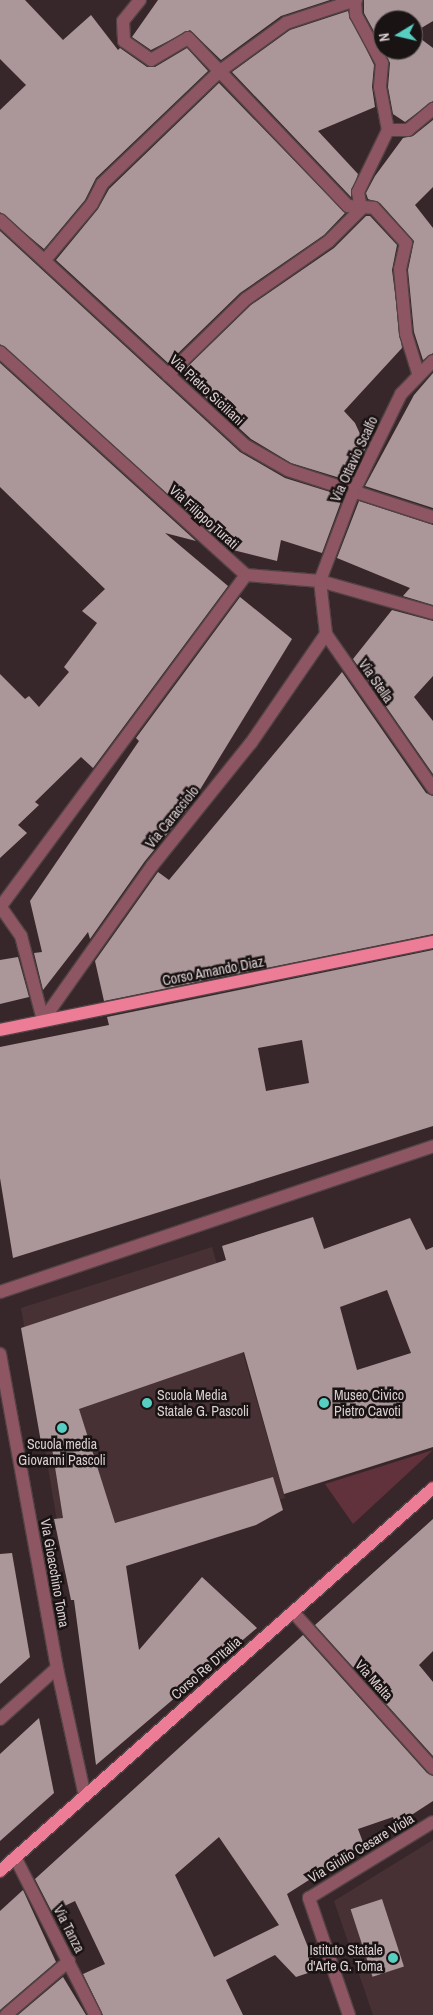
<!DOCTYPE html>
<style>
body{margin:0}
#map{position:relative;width:433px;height:2015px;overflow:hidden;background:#38272a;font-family:"Archivo Narrow",sans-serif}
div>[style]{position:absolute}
.built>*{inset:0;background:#483135}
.green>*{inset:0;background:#61313c}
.building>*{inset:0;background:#ab979a;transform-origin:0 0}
.roads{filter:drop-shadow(1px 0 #524245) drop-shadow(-1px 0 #524245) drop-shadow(0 1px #524245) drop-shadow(0 -1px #524245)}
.minor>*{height:12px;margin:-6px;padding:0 6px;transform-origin:6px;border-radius:6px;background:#8d5662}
.major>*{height:12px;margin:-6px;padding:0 6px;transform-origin:6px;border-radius:6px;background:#ed7c96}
.dots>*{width:14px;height:14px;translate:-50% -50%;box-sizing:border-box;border:2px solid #1a1314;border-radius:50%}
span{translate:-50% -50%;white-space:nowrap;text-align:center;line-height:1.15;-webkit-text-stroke:5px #1a1314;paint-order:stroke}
.street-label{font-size:14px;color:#dacfd0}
.poi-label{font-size:14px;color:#dacfd0}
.left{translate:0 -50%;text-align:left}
.right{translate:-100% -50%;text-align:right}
.north{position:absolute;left:373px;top:10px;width:50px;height:50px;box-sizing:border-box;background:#1a1314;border:1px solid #675e5f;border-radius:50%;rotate:261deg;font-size:14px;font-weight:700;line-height:20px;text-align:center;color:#dacfd0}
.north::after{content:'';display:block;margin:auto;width:18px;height:22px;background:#56cec2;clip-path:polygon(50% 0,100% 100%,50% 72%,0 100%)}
</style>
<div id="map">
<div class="built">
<div style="clip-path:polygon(212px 1247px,285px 1498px,125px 1546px,128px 1566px,67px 1580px,21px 1308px)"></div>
<div style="clip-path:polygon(433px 1840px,433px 2015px,373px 2015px,334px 1901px)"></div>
</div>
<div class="green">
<div style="clip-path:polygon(433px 1450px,353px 1524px,325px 1484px)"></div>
</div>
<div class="building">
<div style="clip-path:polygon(0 0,25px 0,63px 40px,91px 15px,118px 50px,120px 48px,147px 67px,155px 67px,187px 48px,208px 71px,96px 178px,85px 200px,44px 249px,0 212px,0 110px,26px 85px,0 59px)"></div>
<div style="clip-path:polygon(158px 0,330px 0,281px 16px,221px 60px,190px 30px,151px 50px,132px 37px)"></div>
<div style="clip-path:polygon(364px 0,433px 0,433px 21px,413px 33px,433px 48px,433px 101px,405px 122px,393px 114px,388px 87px,390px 63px,384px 50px,413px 50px,413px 20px,383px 20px,383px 48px,364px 13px)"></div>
<div style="clip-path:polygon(348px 11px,374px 65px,372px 87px,375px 107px,318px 131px,358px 174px,351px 197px,232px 72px,290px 30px)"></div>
<div style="clip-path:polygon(219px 83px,345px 213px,324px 235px,240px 293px,168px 363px,56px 260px,98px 209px,109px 189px)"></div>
<div style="clip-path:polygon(433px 120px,433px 187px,415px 205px,433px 228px,433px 353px,423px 360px,414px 332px,408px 270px,414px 241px,380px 203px,368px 199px,366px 193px,375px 176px,403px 138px,413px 136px)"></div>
<div style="clip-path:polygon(366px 216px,370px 216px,397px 245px,392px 270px,402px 348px,344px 411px,355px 423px,366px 447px,350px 481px,291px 463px,251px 439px,180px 374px,251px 305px,334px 248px)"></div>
<div style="clip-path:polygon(0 231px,240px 452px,285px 478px,343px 496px,322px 553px,281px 540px,277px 561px,229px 549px,0 344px)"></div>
<div style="clip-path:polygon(0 363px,196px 541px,165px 533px,228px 586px,93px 768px,81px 757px,35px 802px,39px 805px,18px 825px,27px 833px,0 858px,0 674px,25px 699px,29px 696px,39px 707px,69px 672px,64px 667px,97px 623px,82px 611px,105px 589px,0 487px)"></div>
<div style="clip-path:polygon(433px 373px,433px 508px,365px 486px,414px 395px)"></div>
<div style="clip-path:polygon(359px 501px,433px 525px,433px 605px,403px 596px,410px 588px,337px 558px)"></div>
<div style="clip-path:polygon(240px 597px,292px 639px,190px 806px,145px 861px,90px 939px,88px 932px,43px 990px,34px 953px,42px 952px,30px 901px,139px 741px,136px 738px)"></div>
<div style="clip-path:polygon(392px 610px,433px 621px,433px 676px,414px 697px,433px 721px,433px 774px,353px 659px)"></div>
<div style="clip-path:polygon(342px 672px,426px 793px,433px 796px,433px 934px,104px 1001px,95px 961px,158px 872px,169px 880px)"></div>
<div style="clip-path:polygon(evenodd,433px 950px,433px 1126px,13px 1258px,0 1178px,0 1047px,109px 1025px,107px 1017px,433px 950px,302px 1040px,309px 1083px,266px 1091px,258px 1048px,302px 1040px)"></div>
<div style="clip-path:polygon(18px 957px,29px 997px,0 1004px,0 960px)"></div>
<div style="clip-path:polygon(evenodd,313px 1217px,324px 1249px,410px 1218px,426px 1250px,433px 1247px,433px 1447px,284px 1494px,244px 1352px,79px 1409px,115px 1523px,273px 1477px,283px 1510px,256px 1525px,126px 1566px,139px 1650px,202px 1577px,257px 1628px,96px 1765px,74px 1600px,71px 1600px,54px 1519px,63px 1518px,52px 1448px,42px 1448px,21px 1328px,226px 1260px,222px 1246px,313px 1217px,387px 1290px,411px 1353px,357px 1370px,340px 1307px,387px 1290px)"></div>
<div style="clip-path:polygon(433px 1519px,433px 1651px,419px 1665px,433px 1682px,433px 1756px,315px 1625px)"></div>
<div style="clip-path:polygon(12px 1553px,30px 1657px,0 1684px,0 1554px)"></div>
<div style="clip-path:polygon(evenodd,303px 1635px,427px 1773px,433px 1776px,433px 1801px,396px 1825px,393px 1817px,358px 1829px,364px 1845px,287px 1894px,317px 1970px,296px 1977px,275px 1955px,226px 1980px,243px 2015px,103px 2015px,83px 1974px,105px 1964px,75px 1901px,52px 1912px,35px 1879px,303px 1635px,219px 1837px,279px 1925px,214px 1957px,175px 1875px,219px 1837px)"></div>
<div style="clip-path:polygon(39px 1718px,54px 1793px,0 1841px,0 1754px)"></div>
<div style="clip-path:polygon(23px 1890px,56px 1962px,0 2010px,0 1911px)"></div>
<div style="left:382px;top:1899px;width:71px;height:33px;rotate:72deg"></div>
<div style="clip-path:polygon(63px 1977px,86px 2015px,18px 2015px)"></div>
</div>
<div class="roads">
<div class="minor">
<div style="left:140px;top:0;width:27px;rotate:129deg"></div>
<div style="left:123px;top:21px;width:20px;rotate:87deg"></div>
<div style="left:124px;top:41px;width:33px;rotate:35deg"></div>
<div style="left:151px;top:60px;width:43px;rotate:-30.7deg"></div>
<div style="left:188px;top:38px;width:232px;rotate:46.4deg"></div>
<div style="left:348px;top:206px;width:26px;rotate:4deg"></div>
<div style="left:374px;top:208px;width:47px;rotate:47.6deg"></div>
<div style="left:406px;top:243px;width:27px;rotate:103deg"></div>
<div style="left:400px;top:269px;width:65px;rotate:84.7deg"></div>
<div style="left:406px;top:334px;width:41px;rotate:72.9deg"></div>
<div style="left:355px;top:1px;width:14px;rotate:86deg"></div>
<div style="left:356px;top:15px;width:55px;rotate:61.6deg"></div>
<div style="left:382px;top:63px;width:24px;rotate:95deg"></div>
<div style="left:380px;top:87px;width:44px;rotate:79.5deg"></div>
<div style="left:388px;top:130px;width:69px;rotate:115.8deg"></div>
<div style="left:358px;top:192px;width:17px;rotate:80deg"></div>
<div style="left:388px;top:130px;width:20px"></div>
<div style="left:408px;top:130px;width:33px;rotate:-40deg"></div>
<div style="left:0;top:220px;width:334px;rotate:42.6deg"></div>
<div style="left:246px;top:446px;width:48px;rotate:29.7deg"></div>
<div style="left:288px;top:470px;width:152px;rotate:18deg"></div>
<div style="left:45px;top:260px;width:73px;rotate:-50deg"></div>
<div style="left:92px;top:204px;width:22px;rotate:-63deg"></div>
<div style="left:102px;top:184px;width:163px;rotate:-43.8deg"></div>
<div style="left:220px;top:71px;width:82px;rotate:-36deg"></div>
<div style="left:286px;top:23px;width:74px;rotate:-18.2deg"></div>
<div style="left:0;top:352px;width:332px;rotate:42.2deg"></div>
<div style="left:246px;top:575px;width:74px;rotate:4.6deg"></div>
<div style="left:320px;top:581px;width:117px;rotate:15.8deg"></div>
<div style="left:433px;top:361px;width:46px;rotate:134.1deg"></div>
<div style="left:401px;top:394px;width:110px;rotate:115.9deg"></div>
<div style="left:353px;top:493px;width:94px;rotate:110.6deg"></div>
<div style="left:320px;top:581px;width:53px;rotate:83.5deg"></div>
<div style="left:326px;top:634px;width:188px;rotate:55.2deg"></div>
<div style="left:168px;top:375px;width:109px;rotate:-44.3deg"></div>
<div style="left:246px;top:299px;width:101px;rotate:-34.9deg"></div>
<div style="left:329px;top:241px;width:45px;rotate:-45deg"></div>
<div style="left:0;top:906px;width:37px;rotate:55deg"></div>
<div style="left:21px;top:936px;width:87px;rotate:75.3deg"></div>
<div style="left:1px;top:906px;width:412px;rotate:-53.5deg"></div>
<div style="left:43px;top:1020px;width:189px;rotate:-54.7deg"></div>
<div style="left:152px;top:866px;width:158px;rotate:-51.2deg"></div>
<div style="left:251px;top:743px;width:132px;rotate:-55.5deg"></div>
<div style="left:0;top:1292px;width:457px;rotate:-18.6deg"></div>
<div style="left:0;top:1354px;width:319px;rotate:79.7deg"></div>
<div style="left:57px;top:1668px;width:131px;rotate:77.7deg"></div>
<div style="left:293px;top:1612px;width:210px;rotate:48.1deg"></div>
<div style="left:0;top:1719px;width:76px;rotate:-41.8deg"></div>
<div style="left:15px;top:1857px;width:177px;rotate:63.1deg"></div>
<div style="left:6px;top:2015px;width:83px;rotate:-40.6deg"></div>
<div style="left:349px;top:2015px;width:124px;rotate:-108.9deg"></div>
<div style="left:309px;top:1898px;width:145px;rotate:-31.5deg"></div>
</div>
<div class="major">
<div style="left:0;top:1030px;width:442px;rotate:-11.5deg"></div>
<div style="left:0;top:1871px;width:578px;rotate:-41.49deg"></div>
</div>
</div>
<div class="dots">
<div style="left:147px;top:1403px;background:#56cec2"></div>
<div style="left:324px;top:1403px;background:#56cec2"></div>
<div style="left:62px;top:1428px;background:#56cec2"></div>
<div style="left:393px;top:1958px;background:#56cec2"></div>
</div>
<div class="street-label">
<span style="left:207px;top:390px;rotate:43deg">Via Pietro Siciliani</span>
<span style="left:354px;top:459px;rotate:-65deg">Via Ottavio Scalfo</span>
<span style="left:204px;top:517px;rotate:42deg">Via Filippo Turati</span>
<span style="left:376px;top:681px;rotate:55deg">Via Stella</span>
<span style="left:172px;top:817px;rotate:-51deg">Via Caracciolo</span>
<span style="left:213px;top:971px;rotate:-11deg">Corso Amando Diaz</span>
<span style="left:55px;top:1573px;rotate:80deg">Via Gioacchino Toma</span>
<span style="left:206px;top:1668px;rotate:-41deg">Corso Re D'Italia</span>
<span style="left:374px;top:1680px;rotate:48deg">Via Malta</span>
<span style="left:361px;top:1848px;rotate:-31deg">Via Giulio Cesare Viola</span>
<span style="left:69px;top:1929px;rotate:63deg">Via Tanza</span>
</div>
<div class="poi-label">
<span class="left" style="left:157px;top:1403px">Scuola Media<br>Statale G. Pascoli</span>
<span class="left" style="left:334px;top:1403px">Museo Civico<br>Pietro Cavoti</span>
<span style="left:62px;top:1452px">Scuola media<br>Giovanni Pascoli</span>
<span class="right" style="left:383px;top:1958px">Istituto Statale<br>d'Arte G. Toma</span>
</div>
<div class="north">N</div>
</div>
